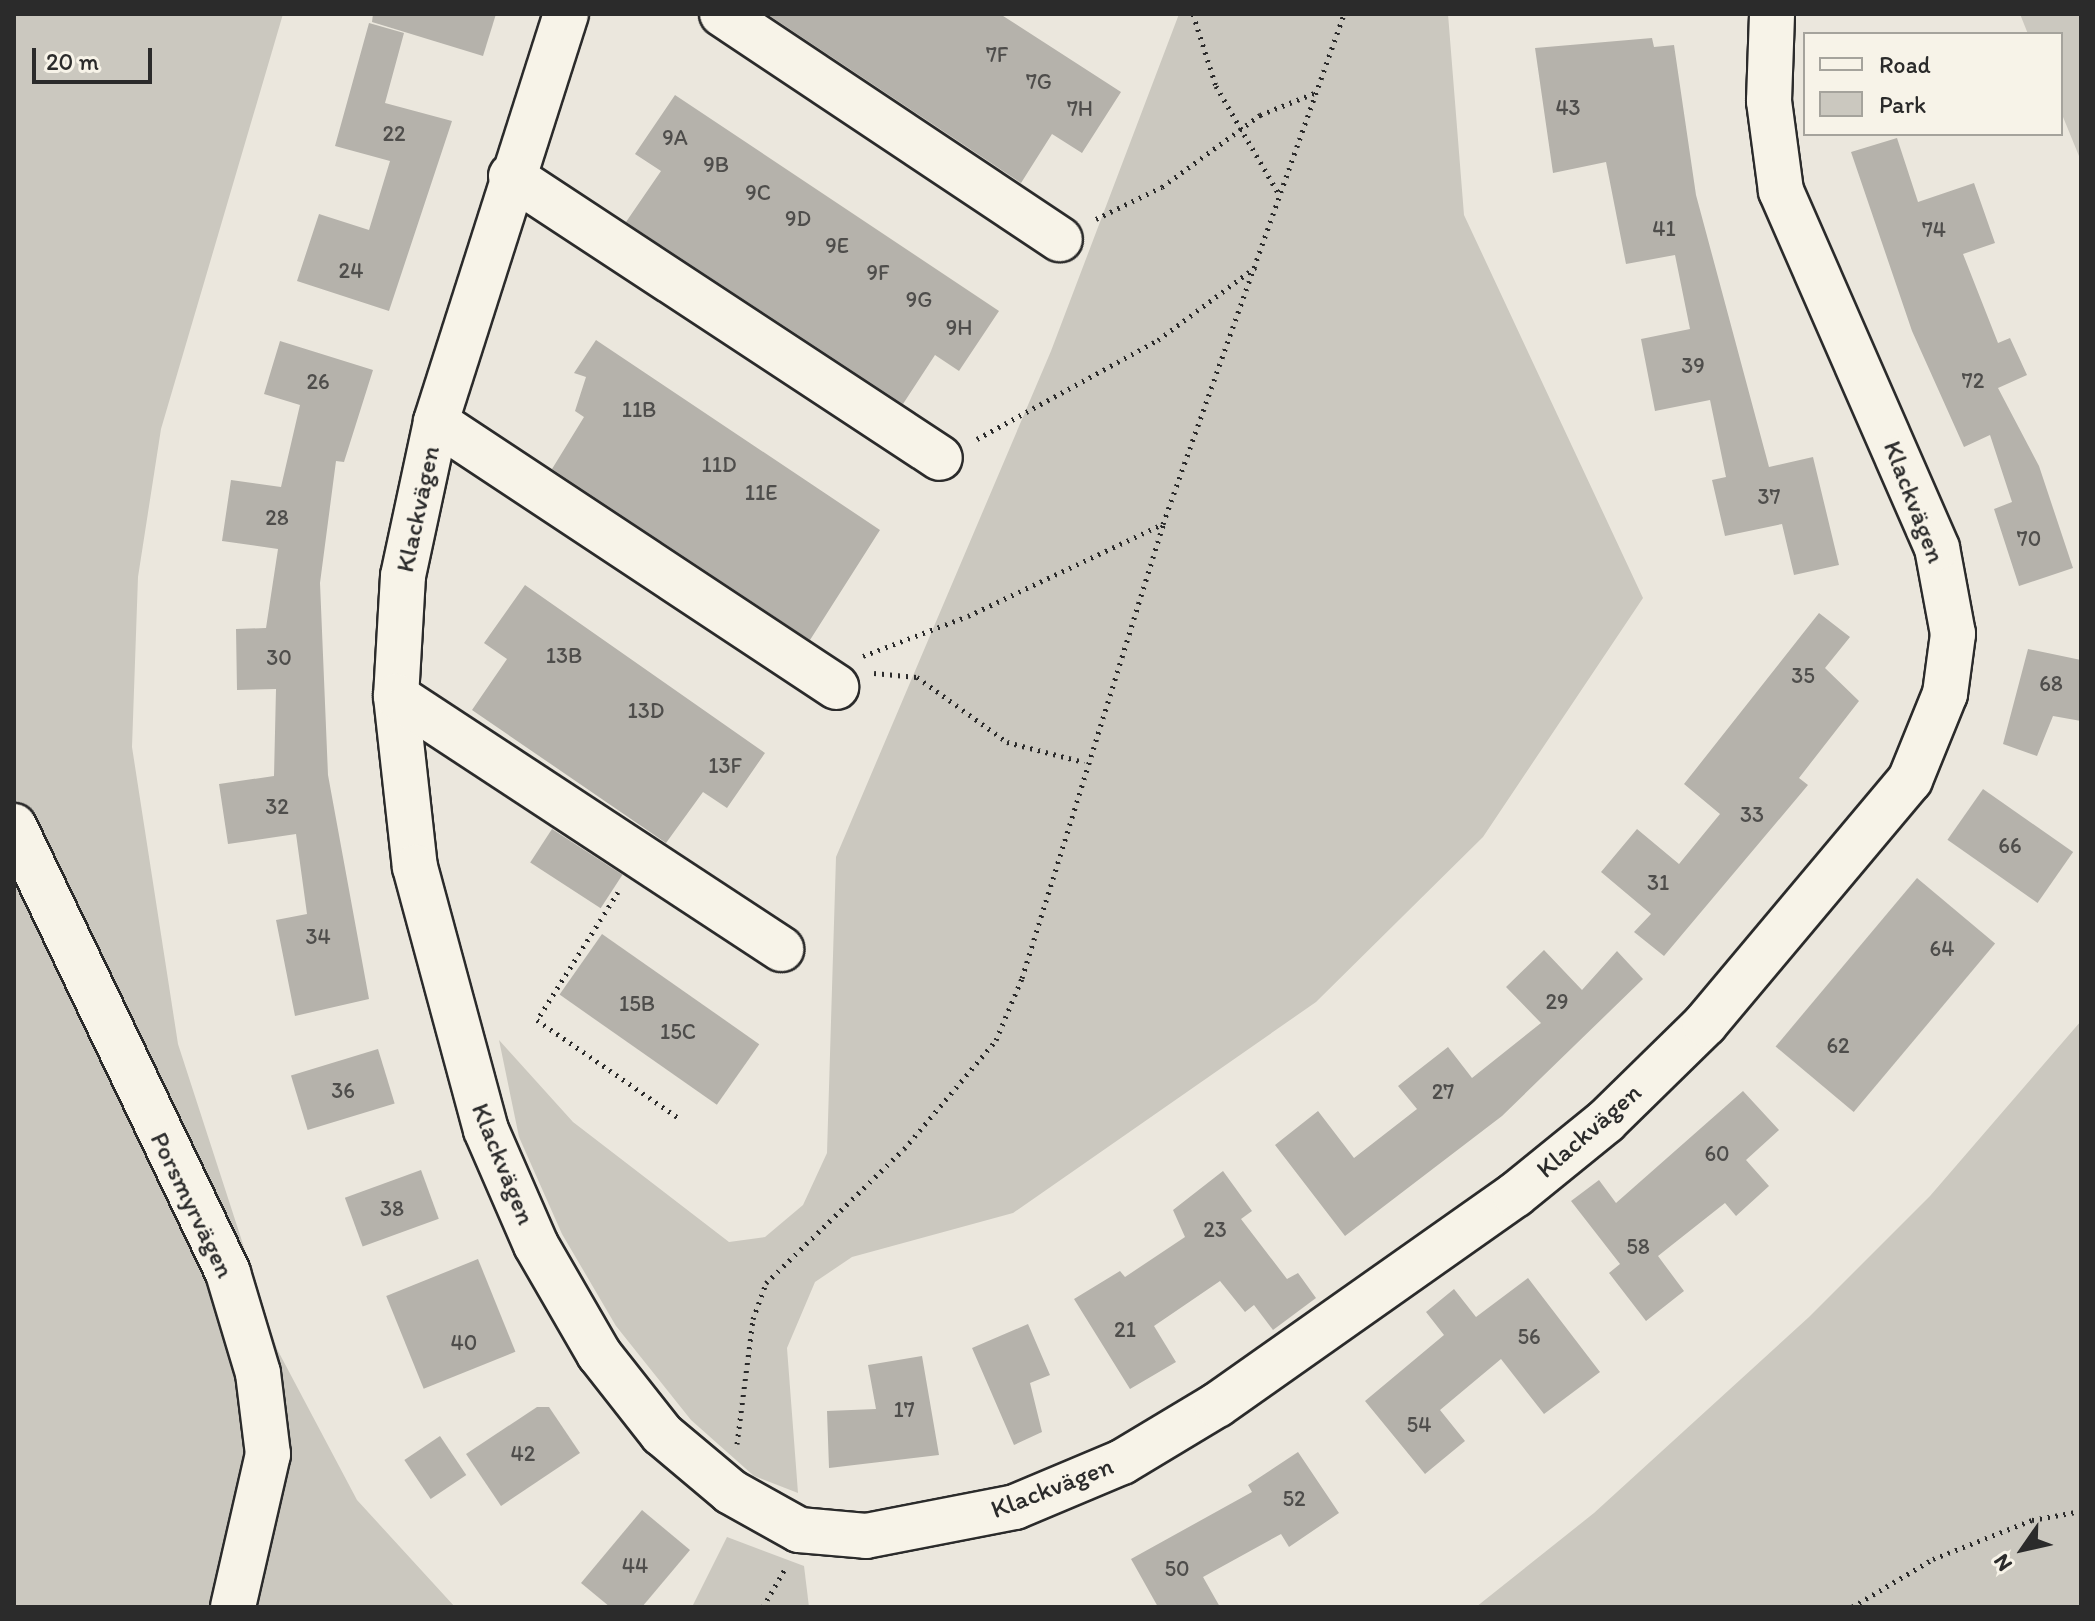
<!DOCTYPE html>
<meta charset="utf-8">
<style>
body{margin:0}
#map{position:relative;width:2095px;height:1621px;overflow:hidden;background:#ebe7dd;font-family:Itim,sans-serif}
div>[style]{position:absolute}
.green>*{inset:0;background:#cbc8bf}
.building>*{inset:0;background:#b5b2ab;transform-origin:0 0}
.path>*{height:5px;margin-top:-2.5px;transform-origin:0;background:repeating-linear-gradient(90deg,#2b2b2b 0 2px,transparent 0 8px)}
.roads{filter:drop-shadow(2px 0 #2b2b2b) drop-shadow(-2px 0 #2b2b2b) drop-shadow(0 2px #2b2b2b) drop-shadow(0 -2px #2b2b2b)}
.minor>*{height:44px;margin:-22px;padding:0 22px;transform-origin:22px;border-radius:22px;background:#f7f3e8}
span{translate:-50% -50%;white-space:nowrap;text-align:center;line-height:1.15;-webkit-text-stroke:7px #f7f3e8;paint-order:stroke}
.number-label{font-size:22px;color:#4e4d4b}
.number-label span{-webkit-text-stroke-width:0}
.street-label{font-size:26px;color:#2b2b2b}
.frame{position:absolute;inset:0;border:16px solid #2b2b2b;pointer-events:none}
.legend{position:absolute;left:1803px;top:32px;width:260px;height:104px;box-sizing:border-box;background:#f7f3e8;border:2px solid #a5a39c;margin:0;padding:10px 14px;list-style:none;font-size:24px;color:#2b2b2b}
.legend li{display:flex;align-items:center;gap:16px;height:40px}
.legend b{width:40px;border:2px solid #a5a39c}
.north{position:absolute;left:1983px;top:1509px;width:80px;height:80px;-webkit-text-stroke:6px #f7f3e8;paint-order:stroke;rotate:236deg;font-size:22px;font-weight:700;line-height:32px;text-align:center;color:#2b2b2b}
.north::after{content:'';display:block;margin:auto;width:28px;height:36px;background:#2b2b2b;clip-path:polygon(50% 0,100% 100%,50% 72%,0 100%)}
.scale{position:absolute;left:32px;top:48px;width:120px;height:36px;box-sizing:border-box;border:4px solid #2b2b2b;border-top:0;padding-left:10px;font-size:24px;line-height:28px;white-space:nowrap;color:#2b2b2b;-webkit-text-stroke:6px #f7f3e8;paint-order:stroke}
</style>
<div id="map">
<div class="green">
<div style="clip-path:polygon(14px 14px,283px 14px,161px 429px,138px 577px,132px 747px,178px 1044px,277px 1349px,357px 1500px,455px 1607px,14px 1607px)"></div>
<div style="clip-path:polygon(1179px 14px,1448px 14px,1464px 215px,1643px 598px,1483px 837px,1316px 1002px,1013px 1213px,852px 1257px,815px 1282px,787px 1348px,798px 1493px,754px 1476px,691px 1420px,616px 1326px,562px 1234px,519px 1137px,499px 1040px,573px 1122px,729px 1242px,765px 1237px,803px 1205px,827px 1153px,836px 857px,1051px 351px)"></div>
<div style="clip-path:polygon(2020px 14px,2081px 14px,2081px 161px,2061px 112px,2061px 34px,2028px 34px)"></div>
<div style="clip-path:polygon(2081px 1021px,2081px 1607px,1476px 1607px,1594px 1513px,1809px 1317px,1930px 1196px)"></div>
<div style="clip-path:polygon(727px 1537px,804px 1566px,809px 1607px,692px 1607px)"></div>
</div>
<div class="building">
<div style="clip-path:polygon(373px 14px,496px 14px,483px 56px,372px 22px)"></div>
<div style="clip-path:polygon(767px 14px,1000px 14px,1121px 92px,1082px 153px,1052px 134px,1021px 183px)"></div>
<div style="clip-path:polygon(369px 23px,404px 33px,385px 103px,452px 121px,389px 311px,297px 281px,319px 214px,369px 230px,390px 161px,335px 146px)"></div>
<div style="clip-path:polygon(1652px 38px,1654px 47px,1674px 45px,1696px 195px,1769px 467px,1813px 457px,1839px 565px,1794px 575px,1782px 524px,1725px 536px,1712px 480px,1726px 477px,1710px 400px,1655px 411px,1641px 339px,1690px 329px,1675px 255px,1626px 264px,1606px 162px,1553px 173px,1535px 48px)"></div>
<div style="clip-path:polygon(675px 95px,999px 311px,959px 371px,935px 355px,903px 404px,626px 222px,661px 171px,635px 154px)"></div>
<div style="clip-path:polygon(1897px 138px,1918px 202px,1974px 183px,1995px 243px,1963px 254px,1998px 343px,2010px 338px,2027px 375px,1998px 388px,2039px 466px,2073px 568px,2019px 586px,1994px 509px,2012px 502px,1990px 435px,1964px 447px,1912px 331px,1851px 152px)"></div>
<div style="clip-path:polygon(596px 340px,880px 530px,810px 640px,552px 469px,584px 417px,575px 411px,586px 377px,574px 373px)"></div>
<div style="clip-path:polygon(280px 341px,373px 370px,344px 462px,336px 461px,320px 583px,328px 775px,369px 999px,295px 1016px,276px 920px,307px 914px,296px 834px,228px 844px,219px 784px,274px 776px,276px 689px,237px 690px,236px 629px,266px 628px,278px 549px,222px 541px,231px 480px,281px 487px,300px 405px,264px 394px)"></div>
<div style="clip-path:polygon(525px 585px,765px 753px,727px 808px,703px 792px,666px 843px,472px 710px,507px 659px,484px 643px)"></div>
<div style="clip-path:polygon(1819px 613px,1850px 637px,1825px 668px,1859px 701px,1799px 778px,1808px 785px,1664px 956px,1634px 932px,1651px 914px,1601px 872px,1637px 829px,1679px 864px,1720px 814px,1684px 784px)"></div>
<div style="clip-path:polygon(2028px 649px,2081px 660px,2081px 721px,2053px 716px,2037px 756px,2003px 744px)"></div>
<div style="left:1983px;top:789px;width:110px;height:62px;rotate:35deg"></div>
<div style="left:552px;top:829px;width:84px;height:40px;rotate:33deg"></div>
<div style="left:1917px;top:878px;width:102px;height:220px;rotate:40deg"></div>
<div style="left:602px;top:934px;width:192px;height:74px;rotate:35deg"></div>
<div style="clip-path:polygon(1544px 950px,1582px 990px,1617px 951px,1643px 979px,1502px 1116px,1345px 1236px,1275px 1145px,1318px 1111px,1354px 1158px,1417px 1109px,1398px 1086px,1448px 1047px,1472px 1078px,1541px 1023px,1506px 987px)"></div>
<div style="left:378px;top:1049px;width:57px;height:91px;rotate:73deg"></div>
<div style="clip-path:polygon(1743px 1091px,1779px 1130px,1746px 1160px,1769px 1186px,1736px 1216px,1725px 1203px,1658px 1256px,1684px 1291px,1646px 1321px,1609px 1273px,1620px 1264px,1571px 1201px,1599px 1180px,1616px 1203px)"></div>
<div style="left:421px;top:1170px;width:52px;height:81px;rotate:70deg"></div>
<div style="clip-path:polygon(1223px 1171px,1252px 1211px,1241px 1219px,1287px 1279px,1298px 1273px,1316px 1298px,1273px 1330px,1254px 1305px,1245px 1312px,1220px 1281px,1154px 1326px,1176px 1362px,1130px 1389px,1074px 1299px,1120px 1271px,1125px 1277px,1185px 1237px,1173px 1210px)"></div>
<div style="left:478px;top:1259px;width:100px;height:99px;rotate:68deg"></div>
<div style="clip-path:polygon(1528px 1278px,1600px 1372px,1544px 1414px,1501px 1359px,1440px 1410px,1465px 1441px,1425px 1474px,1365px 1401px,1444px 1335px,1426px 1312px,1454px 1289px,1476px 1317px)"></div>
<div style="clip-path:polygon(1028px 1324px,1050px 1375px,1030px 1383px,1042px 1432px,1014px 1445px,972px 1348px)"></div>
<div style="clip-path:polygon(922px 1356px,939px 1455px,829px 1468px,827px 1411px,876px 1409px,868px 1365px)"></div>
<div style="clip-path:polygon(537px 1407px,549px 1407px,580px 1453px,501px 1506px,466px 1454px)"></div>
<div style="left:440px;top:1436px;width:47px;height:43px;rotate:56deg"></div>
<div style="clip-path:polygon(1298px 1452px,1339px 1513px,1289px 1547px,1281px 1534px,1203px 1577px,1220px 1607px,1158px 1607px,1131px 1559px,1252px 1492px,1248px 1485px)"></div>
<div style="clip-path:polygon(642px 1510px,690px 1550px,642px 1607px,610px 1607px,581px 1583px)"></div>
</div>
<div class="path">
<div style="left:1193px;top:14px;width:76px;rotate:72.3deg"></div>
<div style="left:1216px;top:86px;width:127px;rotate:59.8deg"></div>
<div style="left:1096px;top:219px;width:73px;rotate:-25.9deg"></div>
<div style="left:1162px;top:187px;width:122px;rotate:-36.3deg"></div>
<div style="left:1260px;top:115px;width:61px;rotate:-22deg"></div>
<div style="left:977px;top:439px;width:206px;rotate:-28.7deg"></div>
<div style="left:1158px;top:340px;width:124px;rotate:-36.8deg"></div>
<div style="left:863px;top:656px;width:112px;rotate:-20.9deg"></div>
<div style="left:968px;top:616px;width:216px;rotate:-25.3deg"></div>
<div style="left:874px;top:673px;width:43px;rotate:5.3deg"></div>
<div style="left:917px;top:677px;width:111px;rotate:35.8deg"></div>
<div style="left:1007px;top:742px;width:80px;rotate:14.6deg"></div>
<div style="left:618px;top:892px;width:151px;rotate:122.3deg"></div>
<div style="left:537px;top:1020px;width:174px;rotate:34.7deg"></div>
<div style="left:737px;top:1444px;width:126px;rotate:-82.7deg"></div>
<div style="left:753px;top:1319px;width:38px;rotate:-70deg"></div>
<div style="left:766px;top:1283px;width:192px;rotate:-44.2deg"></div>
<div style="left:904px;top:1149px;width:143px;rotate:-49.8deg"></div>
<div style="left:996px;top:1040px;width:67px;rotate:-67.2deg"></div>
<div style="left:1022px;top:978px;width:475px;rotate:-72.7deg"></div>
<div style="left:1163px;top:524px;width:541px;rotate:-70.46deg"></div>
<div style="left:763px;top:1607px;width:46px;rotate:-60.1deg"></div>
<div style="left:1852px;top:1607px;width:94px;rotate:-30.7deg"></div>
<div style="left:1933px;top:1559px;width:106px;rotate:-21.5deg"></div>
<div style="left:2032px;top:1520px;width:50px;rotate:-10.4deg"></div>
</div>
<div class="roads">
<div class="minor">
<div style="left:566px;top:14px;width:428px;rotate:107.7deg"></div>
<div style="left:436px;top:422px;width:157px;rotate:102.1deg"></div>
<div style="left:403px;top:576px;width:120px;rotate:93.3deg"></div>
<div style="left:396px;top:696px;width:172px;rotate:83.7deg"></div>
<div style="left:415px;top:867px;width:272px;rotate:74.9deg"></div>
<div style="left:486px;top:1130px;width:125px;rotate:66.5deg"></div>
<div style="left:536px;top:1245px;width:126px;rotate:60deg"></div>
<div style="left:599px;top:1354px;width:102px;rotate:51.8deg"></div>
<div style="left:662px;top:1434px;width:90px;rotate:40deg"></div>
<div style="left:731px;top:1492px;width:78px;rotate:29.2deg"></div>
<div style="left:799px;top:1530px;width:67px;rotate:5.1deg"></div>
<div style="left:866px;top:1536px;width:152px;rotate:-11deg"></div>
<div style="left:1015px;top:1507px;width:116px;rotate:-22.8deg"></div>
<div style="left:1122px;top:1462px;width:111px;rotate:-31deg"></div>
<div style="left:1217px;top:1405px;width:365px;rotate:-35.2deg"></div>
<div style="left:1515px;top:1195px;width:117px;rotate:-39.1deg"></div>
<div style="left:1606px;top:1121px;width:139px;rotate:-44.4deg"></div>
<div style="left:1705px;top:1024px;width:319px;rotate:-50deg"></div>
<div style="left:1910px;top:780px;width:93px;rotate:-67.9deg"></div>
<div style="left:1945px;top:694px;width:61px;rotate:-82.4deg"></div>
<div style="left:1953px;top:634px;width:87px;rotate:-100.5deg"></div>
<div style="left:1937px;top:548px;width:390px;rotate:-113.6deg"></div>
<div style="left:1781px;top:191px;width:91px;rotate:-97.6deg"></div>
<div style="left:1769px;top:101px;width:87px;rotate:-88deg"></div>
<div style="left:722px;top:14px;width:406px;rotate:33.7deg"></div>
<div style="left:511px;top:176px;width:513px;rotate:33.32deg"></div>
<div style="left:436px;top:422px;width:480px;rotate:33.5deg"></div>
<div style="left:396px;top:696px;width:461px;rotate:33.3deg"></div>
<div style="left:14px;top:826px;width:496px;rotate:64.4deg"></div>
<div style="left:228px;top:1273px;width:104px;rotate:73.3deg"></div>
<div style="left:258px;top:1373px;width:82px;rotate:83deg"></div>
<div style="left:268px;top:1454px;width:157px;rotate:102.9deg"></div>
</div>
</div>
<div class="number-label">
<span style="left:997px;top:55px">7F</span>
<span style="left:1039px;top:82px">7G</span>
<span style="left:1568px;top:108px">43</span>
<span style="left:1080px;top:109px">7H</span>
<span style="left:394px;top:134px">22</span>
<span style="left:675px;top:138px">9A</span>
<span style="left:716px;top:165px">9B</span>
<span style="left:758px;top:193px">9C</span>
<span style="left:798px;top:219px">9D</span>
<span style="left:1664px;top:229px">41</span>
<span style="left:1934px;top:230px">74</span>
<span style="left:837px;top:246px">9E</span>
<span style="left:351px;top:271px">24</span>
<span style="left:878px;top:273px">9F</span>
<span style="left:919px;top:300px">9G</span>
<span style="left:959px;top:328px">9H</span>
<span style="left:1693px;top:366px">39</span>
<span style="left:1973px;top:381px">72</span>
<span style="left:318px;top:382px">26</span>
<span style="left:639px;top:410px">11B</span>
<span style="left:719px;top:465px">11D</span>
<span style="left:761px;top:493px">11E</span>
<span style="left:1769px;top:497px">37</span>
<span style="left:277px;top:518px">28</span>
<span style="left:2029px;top:539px">70</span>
<span style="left:564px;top:656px">13B</span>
<span style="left:279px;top:658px">30</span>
<span style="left:1803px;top:676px">35</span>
<span style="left:2051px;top:684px">68</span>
<span style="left:646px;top:711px">13D</span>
<span style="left:725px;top:766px">13F</span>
<span style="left:277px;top:807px">32</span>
<span style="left:1752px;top:815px">33</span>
<span style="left:2010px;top:846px">66</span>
<span style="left:1658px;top:883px">31</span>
<span style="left:318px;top:937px">34</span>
<span style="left:1942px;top:949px">64</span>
<span style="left:1557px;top:1002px">29</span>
<span style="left:637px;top:1004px">15B</span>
<span style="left:678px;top:1032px">15C</span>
<span style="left:1838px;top:1046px">62</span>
<span style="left:343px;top:1091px">36</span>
<span style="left:1443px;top:1092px">27</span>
<span style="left:1717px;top:1154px">60</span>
<span style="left:392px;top:1209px">38</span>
<span style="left:1215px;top:1230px">23</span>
<span style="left:1638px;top:1247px">58</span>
<span style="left:1125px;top:1330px">21</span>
<span style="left:1529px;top:1337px">56</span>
<span style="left:464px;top:1343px">40</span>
<span style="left:904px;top:1410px">17</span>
<span style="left:1419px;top:1425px">54</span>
<span style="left:523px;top:1454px">42</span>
<span style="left:1294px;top:1499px">52</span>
<span style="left:635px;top:1566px">44</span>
<span style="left:1177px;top:1569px">50</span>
</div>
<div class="street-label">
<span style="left:1914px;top:502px;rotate:69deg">Klackvägen</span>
<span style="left:418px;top:509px;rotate:-78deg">Klackvägen</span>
<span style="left:1589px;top:1131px;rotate:-41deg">Klackvägen</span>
<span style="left:503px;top:1164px;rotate:68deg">Klackvägen</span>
<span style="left:192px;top:1205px;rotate:64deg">Porsmyrvägen</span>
<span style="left:1052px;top:1488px;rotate:-21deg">Klackvägen</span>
</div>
<div class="frame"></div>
<ul class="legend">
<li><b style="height:10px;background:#f7f3e8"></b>Road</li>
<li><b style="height:22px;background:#cbc8bf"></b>Park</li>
</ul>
<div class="north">N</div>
<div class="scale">20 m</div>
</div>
